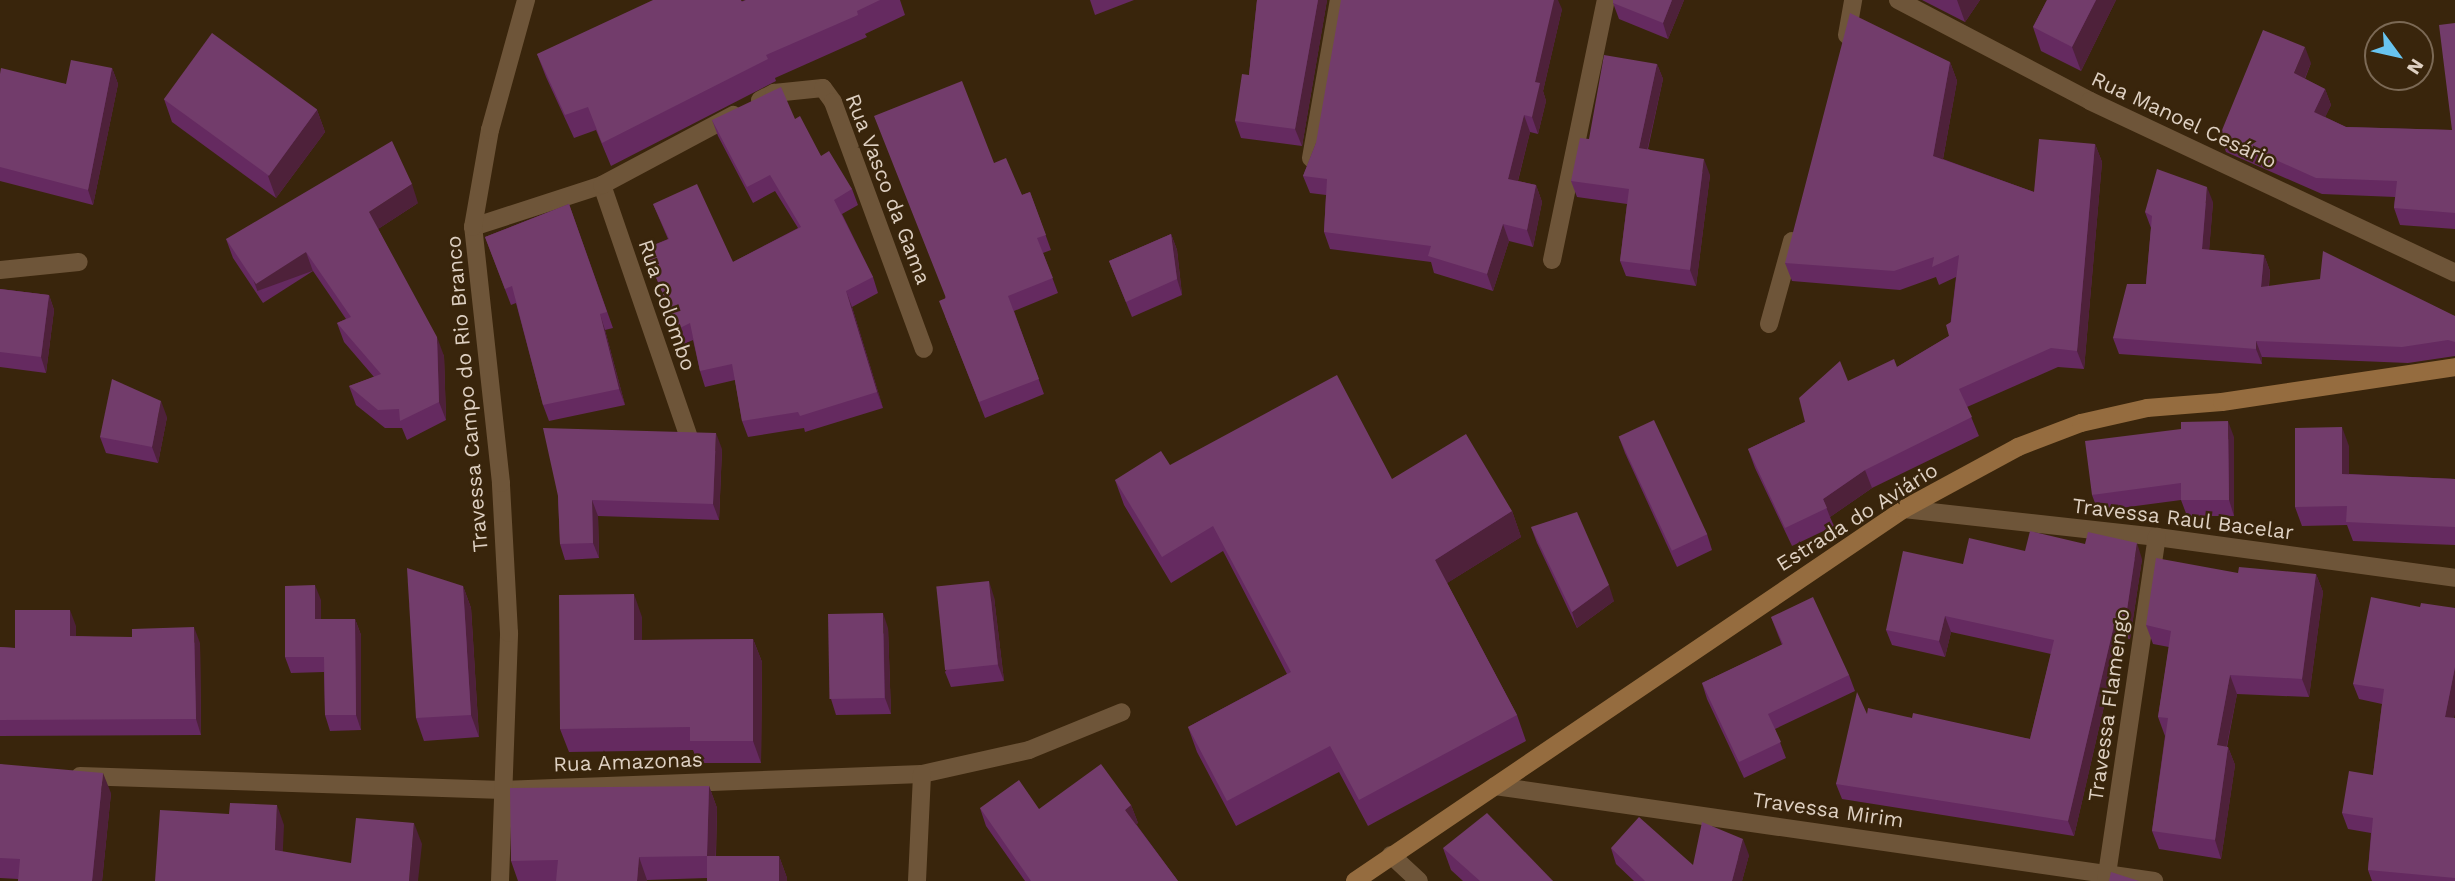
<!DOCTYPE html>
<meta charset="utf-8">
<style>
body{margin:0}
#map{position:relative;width:2455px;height:881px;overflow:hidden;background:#39250c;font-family:"Work Sans",sans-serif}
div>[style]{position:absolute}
.lane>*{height:18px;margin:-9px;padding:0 9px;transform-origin:9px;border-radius:9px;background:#6e5539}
.street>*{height:18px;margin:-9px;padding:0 9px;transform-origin:9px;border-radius:9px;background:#6e5539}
.secondary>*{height:18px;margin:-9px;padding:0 9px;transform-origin:9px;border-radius:9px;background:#956c3f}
.wall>*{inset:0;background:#652a60}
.shaded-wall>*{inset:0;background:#4e213a;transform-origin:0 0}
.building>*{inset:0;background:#723c6b;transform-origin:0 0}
span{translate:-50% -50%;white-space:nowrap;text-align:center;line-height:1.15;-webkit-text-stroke:5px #39250c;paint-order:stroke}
.street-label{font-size:21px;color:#ded0c2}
.north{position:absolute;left:2364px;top:21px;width:70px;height:70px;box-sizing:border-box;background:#39250c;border:2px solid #7b6955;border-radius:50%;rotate:123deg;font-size:19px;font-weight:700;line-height:28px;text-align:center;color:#ded0c2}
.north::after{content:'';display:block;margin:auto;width:24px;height:32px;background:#68c4f0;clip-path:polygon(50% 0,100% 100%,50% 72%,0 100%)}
</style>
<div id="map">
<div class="lane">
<div style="left:1847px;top:35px;width:36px;rotate:-80deg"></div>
<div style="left:1769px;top:324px;width:86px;rotate:-74.5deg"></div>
</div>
<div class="street">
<div style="left:1898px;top:0;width:217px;rotate:27.7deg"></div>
<div style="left:2090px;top:101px;width:403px;rotate:25.2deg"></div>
<div style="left:760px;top:100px;width:16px;rotate:-27deg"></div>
<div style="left:774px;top:93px;width:49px;rotate:-5.8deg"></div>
<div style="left:823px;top:88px;width:17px;rotate:54deg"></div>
<div style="left:833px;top:102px;width:263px;rotate:69.8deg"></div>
<div style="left:1311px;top:158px;width:160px;rotate:-80deg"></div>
<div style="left:602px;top:185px;width:270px;rotate:71deg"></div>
<div style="left:473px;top:227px;width:136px;rotate:-18deg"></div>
<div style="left:602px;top:185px;width:149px;rotate:-28.1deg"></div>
<div style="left:1552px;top:260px;width:266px;rotate:-78.3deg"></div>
<div style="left:0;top:270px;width:79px;rotate:-5.8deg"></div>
<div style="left:1904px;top:509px;width:255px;rotate:6.3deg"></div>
<div style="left:2157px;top:537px;width:301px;rotate:7.8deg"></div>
<div style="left:80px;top:776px;width:423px;rotate:1.9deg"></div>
<div style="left:503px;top:790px;width:419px;rotate:-2.2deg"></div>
<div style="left:922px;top:774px;width:110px;rotate:-12.6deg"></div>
<div style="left:1029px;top:750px;width:100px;rotate:-22.2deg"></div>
<div style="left:1495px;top:786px;width:666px;rotate:8.2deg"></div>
<div style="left:1391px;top:855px;width:38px;rotate:43deg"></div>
<div style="left:500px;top:881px;width:248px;rotate:-87.9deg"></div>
<div style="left:509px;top:633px;width:150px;rotate:-93.1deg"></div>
<div style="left:501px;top:483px;width:258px;rotate:-96.2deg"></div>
<div style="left:473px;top:227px;width:98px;rotate:-80.1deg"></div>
<div style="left:490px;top:130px;width:135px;rotate:-74.5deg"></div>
<div style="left:917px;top:881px;width:107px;rotate:-87.3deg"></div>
<div style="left:2106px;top:881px;width:348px;rotate:-81.6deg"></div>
</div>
<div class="secondary">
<div style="left:1355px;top:881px;width:663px;rotate:-34.12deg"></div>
<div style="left:1904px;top:509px;width:130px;rotate:-28.5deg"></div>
<div style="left:2018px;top:447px;width:67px;rotate:-20.9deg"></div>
<div style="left:2081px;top:423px;width:68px;rotate:-12.8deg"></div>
<div style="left:2147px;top:408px;width:75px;rotate:-4.6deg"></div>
<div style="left:2222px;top:402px;width:236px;rotate:-8.5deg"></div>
</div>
<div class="wall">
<div style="clip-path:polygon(746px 0,900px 0,905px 15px,865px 34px,867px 37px,775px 78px,776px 81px,611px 166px,596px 130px,574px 138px,546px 77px,537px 54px)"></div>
<div style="clip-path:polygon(1090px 0,1134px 0,1095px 15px)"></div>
<div style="clip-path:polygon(1257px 0,1327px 0,1302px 146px,1241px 138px,1235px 121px,1249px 75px)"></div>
<div style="clip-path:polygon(1684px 0,1668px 39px,1619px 19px,1613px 3px)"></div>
<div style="clip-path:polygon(1922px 0,1980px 0,1965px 22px)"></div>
<div style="clip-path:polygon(2047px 0,2116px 0,2081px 71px,2041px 51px,2033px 27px)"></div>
<div style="clip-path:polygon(1562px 9px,1543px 91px,1546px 101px,1538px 134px,1530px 132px,1518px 181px,1536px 185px,1542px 202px,1533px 247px,1509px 241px,1493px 291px,1434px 273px,1431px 262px,1330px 249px,1324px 232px,1326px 195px,1310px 193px,1303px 176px,1316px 143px)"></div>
<div style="clip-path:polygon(2455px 23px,2455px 229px,2400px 225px,2394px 208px,2395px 197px,2322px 194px,2226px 152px,2220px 135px,2311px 63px,2305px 79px,2325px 89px,2331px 105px,2325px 117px,2346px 127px,2452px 130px)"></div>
<div style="clip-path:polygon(1950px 62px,1957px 81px,1943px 159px,2034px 192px,2095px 144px,2102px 162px,2084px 369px,2058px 367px,1967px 407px,1979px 436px,1872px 488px,1830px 517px,1834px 526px,1792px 546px,1755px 468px,1748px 449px,1805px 422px,1848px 381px,1897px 367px,1949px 336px,1956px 277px,1939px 285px,1936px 277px,1900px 290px,1792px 281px,1785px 263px)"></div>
<div style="clip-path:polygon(1657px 64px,1663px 79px,1648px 149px,1710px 175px,1696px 286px,1626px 276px,1620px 261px,1627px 204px,1577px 197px,1571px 181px,1589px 139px)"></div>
<div style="clip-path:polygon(112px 68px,118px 84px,93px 205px,0 181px,0 74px,66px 84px)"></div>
<div style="clip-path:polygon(164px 99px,317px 110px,325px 132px,276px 198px,172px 122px)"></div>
<div style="clip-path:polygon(795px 119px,821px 156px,852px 189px,858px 205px,842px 214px,873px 277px,878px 293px,852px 307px,883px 408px,805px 432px,804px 428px,748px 437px,742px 421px,735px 380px,705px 387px,700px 371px,693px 340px,684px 344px,644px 249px,668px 239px,653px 204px,733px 262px,798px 228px,775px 191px,753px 203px,718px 136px,712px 120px)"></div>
<div style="clip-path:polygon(994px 163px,1022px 195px,1030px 192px,1051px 250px,1043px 253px,1058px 293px,1014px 311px,1044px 394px,985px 418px,945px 316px,945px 298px)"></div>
<div style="clip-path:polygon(2213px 202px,2209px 250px,2264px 255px,2270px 271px,2269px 286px,2455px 316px,2455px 356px,2408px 363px,2262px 357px,2262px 364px,2119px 354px,2113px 338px,2146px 284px,2151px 228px,2145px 212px)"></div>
<div style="clip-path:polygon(418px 203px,378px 229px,444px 356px,446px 420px,407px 440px,402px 428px,385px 428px,356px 405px,349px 386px,374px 377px,344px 342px,337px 323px,346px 319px,313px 271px,263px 303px,233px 258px,226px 239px)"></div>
<div style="clip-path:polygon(569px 204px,613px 328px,605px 330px,625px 405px,549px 421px,543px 405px,516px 303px,511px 305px,485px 237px)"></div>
<div style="clip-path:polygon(1171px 234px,1177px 250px,1182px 295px,1132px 317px,1109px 261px)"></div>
<div style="clip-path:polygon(0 289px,49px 295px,54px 310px,46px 373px,0 367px)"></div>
<div style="clip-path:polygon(167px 417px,158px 463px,106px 453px,100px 437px)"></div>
<div style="clip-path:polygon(1619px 437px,1707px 534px,1712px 550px,1677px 567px,1625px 453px)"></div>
<div style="clip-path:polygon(2234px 437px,2234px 516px,2187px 516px,2181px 500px,2098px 511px,2092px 495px)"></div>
<div style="clip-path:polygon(2349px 446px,2349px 474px,2455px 479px,2455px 545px,2353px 541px,2347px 525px,2302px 526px,2295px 507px)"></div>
<div style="clip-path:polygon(722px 449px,719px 520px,598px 516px,599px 558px,565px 560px,560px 544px,558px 496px)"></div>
<div style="clip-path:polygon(1170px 465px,1392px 479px,1512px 511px,1521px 537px,1447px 583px,1517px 715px,1526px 741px,1368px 826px,1339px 772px,1236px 826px,1197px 752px,1188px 727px,1287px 674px,1223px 551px,1171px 583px,1124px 505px,1115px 480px)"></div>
<div style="clip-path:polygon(1531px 527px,1614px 601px,1577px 628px,1537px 543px)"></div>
<div style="clip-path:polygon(2025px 551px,2142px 559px,2130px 639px,2120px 637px,2074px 836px,1842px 799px,1836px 784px,1867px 714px,1912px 718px,2030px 739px,2051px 654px,1951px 632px,1945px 657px,1892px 645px,1886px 630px,1963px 564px)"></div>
<div style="clip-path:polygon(2238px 573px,2316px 574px,2323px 592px,2309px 697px,2237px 694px,2227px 747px,2228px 747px,2235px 765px,2221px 859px,2159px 849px,2152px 831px,2165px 736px,2158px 717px,2169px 647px,2153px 644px,2146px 625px)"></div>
<div style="clip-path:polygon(463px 586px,471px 608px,479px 737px,424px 741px,416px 718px)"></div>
<div style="clip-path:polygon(994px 597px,1004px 681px,951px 687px,945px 672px)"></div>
<div style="clip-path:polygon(321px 600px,321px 619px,355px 619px,361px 635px,361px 730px,330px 731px,325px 715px,324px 672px,291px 673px,285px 657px)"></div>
<div style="clip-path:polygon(2420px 607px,2455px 608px,2455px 711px,2454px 718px,2455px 718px,2455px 881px,2372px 881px,2368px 870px,2371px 833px,2348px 829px,2342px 813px,2373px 775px,2382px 704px,2359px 699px,2353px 684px)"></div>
<div style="clip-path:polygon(642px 617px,642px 640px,753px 639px,762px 662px,761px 763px,698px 763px,693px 750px,569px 752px,560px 729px)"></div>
<div style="clip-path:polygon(1771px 617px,1849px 675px,1855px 691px,1775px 729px,1786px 758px,1744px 778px,1707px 699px,1702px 683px,1782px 645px)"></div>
<div style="clip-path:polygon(76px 626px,76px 636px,200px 643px,201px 735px,0 736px,0 647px,15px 648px)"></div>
<div style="clip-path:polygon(888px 628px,891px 714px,836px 715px,831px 699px)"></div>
<div style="clip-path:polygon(0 764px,111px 793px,102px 881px,18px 881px,18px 879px,0 878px)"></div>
<div style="clip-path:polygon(709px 786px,717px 808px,716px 856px,779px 856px,787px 878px,707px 878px,647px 880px,647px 881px,518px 881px,511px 861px)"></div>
<div style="clip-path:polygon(1131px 805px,1138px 823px,1136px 824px,1178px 881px,1025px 881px,986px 826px,980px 808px,1039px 809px)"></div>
<div style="clip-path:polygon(1443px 848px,1553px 881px,1463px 881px,1451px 870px)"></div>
<div style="clip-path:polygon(1611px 848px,1693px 865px,1749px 855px,1742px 881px,1634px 881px,1616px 864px)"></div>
</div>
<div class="shaded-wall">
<div style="clip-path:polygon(1318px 0,1327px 0,1302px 146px,1295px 129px)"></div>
<div style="clip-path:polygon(1553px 0,1558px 0,1562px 9px,1543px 91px,1546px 101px,1538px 134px,1532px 117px,1535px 82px)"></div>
<div style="clip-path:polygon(1672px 0,1684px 0,1668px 39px,1663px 23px)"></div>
<div style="clip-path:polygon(1957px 0,1980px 0,1965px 22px)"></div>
<div style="clip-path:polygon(2096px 0,2116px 0,2081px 71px,2072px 47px)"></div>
<div style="clip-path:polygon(2305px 47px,2311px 63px,2300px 90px,2294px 73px)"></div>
<div style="clip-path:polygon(1950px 62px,1957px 81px,1940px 175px,1933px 156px)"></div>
<div style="clip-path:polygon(1657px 64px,1663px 79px,1644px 164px,1639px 148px)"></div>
<div style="clip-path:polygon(112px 68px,118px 84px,93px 205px,88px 190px)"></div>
<div style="clip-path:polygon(2325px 89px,2331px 105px,2320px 128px,2314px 112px)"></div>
<div style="clip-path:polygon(317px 110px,325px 132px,276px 198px,268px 176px)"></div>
<div style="clip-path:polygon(1524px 115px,1530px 132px,1514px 196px,1508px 179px)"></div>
<div style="clip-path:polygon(2095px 144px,2102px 162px,2084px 369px,2077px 351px)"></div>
<div style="clip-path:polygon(1704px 159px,1710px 175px,1696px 286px,1690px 270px)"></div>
<div style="clip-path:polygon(412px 184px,418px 203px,375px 231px,369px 212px)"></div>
<div style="clip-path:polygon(1536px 185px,1542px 202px,1533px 247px,1527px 230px)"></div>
<div style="clip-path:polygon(2207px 187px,2213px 202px,2208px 265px,2202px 249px)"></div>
<div style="clip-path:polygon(1503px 224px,1509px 241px,1493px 291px,1487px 274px)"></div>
<div style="clip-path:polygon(1171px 234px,1177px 250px,1182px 295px,1177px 279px)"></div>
<div style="left:306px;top:252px;width:20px;height:59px;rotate:70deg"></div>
<div style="clip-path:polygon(2264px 255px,2270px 271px,2267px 303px,2261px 287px)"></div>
<div style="clip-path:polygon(846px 291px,852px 307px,883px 408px,877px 392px)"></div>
<div style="clip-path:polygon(49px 295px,54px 310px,46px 373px,41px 357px)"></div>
<div style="clip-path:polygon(600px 314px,605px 330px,625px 405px,619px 389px)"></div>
<div style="clip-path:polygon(437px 337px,444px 356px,446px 420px,439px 402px)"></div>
<div style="clip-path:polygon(2256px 341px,2262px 357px,2262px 364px,2256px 349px)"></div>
<div style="clip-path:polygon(161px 401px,167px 417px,158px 463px,152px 447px)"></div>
<div style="clip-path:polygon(2228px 421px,2234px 437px,2234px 516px,2229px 500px)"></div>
<div style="clip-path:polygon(2342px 427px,2349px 446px,2349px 493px,2342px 474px)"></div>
<div style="clip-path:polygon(716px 433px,722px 449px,719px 520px,713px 504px)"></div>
<div style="clip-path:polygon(1865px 470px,1872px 488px,1830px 517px,1823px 499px)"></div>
<div style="clip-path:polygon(592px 500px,598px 516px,599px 558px,593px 543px)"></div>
<div style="clip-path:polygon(1512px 511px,1521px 537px,1444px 585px,1435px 560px)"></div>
<div style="clip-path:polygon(2137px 543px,2142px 559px,2130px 639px,2125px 623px)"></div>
<div style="clip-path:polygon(2316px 574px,2323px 592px,2309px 697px,2302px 679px)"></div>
<div style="clip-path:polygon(989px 581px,994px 597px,1004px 681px,998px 665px)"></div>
<div style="clip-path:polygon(315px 585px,321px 600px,321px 635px,315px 619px)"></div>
<div style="clip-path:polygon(1609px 585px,1614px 601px,1577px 628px,1572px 612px)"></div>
<div style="clip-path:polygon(463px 586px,471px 608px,479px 737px,471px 715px)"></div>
<div style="clip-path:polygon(634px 594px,642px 617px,642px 662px,634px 640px)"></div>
<div style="clip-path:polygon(70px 610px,76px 626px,76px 651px,70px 636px)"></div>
<div style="clip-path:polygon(883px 613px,888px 628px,891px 714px,885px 698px)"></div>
<div style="clip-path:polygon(1945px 616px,1951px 632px,1945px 657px,1939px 641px)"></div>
<div style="clip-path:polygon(355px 619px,361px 635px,361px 730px,356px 715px)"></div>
<div style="clip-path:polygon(2115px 621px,2120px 637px,2074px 836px,2068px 821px)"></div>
<div style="clip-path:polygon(194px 627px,200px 643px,201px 735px,196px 719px)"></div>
<div style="clip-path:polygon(753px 639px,762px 662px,761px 763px,753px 741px)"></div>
<div style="clip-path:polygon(2455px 667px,2455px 711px,2451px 733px,2445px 717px)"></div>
<div style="clip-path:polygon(2230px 675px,2237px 694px,2223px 764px,2217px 745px)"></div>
<div style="clip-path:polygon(2228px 747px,2235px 765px,2221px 859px,2215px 840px)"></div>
<div style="clip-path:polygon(103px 773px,111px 793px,102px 881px,92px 881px)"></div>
<div style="clip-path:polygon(709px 786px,717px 808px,715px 878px,707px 856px)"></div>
<div style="clip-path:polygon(277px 805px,284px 825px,282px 870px,275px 850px)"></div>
<div style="clip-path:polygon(1131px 805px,1138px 823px,1131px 828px,1125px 810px)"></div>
<div style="clip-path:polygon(414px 823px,422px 844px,418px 881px,409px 881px)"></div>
<div style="clip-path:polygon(1743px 839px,1749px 855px,1742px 881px,1732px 881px)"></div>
<div style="clip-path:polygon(779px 856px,787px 878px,787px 881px,779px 881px)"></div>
<div style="clip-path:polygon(639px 857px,647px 880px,647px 881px,637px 881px)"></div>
</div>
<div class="building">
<div style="clip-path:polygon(653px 0,741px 0,742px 2px,746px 0,880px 0,857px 11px,858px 15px,766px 55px,768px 59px,602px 143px,588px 107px,565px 115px,537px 54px)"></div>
<div style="clip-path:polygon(1257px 0,1318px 0,1295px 129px,1235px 121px,1242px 74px,1249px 75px)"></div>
<div style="clip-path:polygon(1341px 0,1554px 0,1535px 82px,1540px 83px,1532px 117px,1524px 115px,1508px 179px,1536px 185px,1527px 230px,1503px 224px,1487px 274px,1428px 256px,1431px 246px,1324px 232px,1327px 179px,1303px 176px,1316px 143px)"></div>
<div style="clip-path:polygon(1613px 0,1672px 0,1663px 23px,1613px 3px)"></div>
<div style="clip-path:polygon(2047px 0,2096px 0,2072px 47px,2033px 27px)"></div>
<div style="clip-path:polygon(1850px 13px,1950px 62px,1933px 156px,2034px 192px,2039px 139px,2095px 144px,2077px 351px,2051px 348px,1959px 389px,1972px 417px,1865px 470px,1823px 499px,1827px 508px,1785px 528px,1748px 449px,1805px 422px,1799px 398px,1840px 361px,1848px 381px,1894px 359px,1897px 367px,1949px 336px,1946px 325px,1951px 322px,1959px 255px,1932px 267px,1934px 257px,1894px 271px,1785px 263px)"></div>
<div style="clip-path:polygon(2455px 23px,2455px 213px,2394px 208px,2397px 181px,2316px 178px,2220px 135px,2263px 30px,2305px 47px,2294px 73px,2325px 89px,2314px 112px,2346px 127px,2452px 130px,2439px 25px)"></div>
<div style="left:212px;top:33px;width:130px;height:82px;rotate:36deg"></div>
<div style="clip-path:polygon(1604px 55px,1657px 64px,1639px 148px,1704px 159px,1690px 270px,1620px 261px,1629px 189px,1571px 181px,1580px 138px,1589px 139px)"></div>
<div style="clip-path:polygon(71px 60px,112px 68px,88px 190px,0 167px,0 74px,1px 68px,66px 84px)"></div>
<div style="clip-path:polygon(962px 81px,994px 163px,1006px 158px,1022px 195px,1030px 192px,1046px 235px,1037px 238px,1053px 278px,1008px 296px,1039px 379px,979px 402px,939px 301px,946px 298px,874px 116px)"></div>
<div style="clip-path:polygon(781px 87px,795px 119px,800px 116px,821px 156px,829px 151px,852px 189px,834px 200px,873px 277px,846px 291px,877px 392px,800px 416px,798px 412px,742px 421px,732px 364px,700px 371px,690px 323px,678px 329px,644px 249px,669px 239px,653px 204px,697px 184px,733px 262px,801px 227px,770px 175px,747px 187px,712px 120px)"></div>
<div style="clip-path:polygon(392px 141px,412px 184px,369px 212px,437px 337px,439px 402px,400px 421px,399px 409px,378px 410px,349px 386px,381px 374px,337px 323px,351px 317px,306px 252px,256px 284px,226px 239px)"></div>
<div style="clip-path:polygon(2157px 169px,2207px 187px,2202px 249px,2264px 255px,2261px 287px,2320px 279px,2323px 251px,2455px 316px,2455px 342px,2448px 340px,2402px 347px,2256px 341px,2256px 349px,2113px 338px,2127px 284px,2146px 284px,2152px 216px,2145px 212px)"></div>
<div style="clip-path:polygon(569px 204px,607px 312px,600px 314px,619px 389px,543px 405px,512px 286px,505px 289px,485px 237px)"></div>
<div style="clip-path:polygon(1171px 234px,1177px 279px,1126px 302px,1109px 261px)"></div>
<div style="clip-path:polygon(0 289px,49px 295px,41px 357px,0 352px)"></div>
<div style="clip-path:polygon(1337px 375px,1392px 479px,1466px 434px,1512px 511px,1435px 560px,1517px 715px,1359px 800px,1330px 746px,1227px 801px,1188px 727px,1291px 672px,1213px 526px,1162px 557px,1115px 480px,1161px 451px,1170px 465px)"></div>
<div style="clip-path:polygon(112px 379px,161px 401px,152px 447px,100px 437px)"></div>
<div style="left:1654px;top:420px;width:126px;height:39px;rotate:65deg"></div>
<div style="clip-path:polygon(2228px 421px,2229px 500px,2181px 500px,2181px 483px,2092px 495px,2085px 441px,2181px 429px,2181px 422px)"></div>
<div style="clip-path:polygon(2342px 427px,2342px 474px,2455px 479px,2455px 527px,2346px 522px,2347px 506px,2295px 507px,2295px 428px)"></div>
<div style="clip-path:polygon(543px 428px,716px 433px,713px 504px,592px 500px,593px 543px,560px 544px,558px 496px)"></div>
<div style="clip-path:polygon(1577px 512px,1609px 585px,1572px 612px,1531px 527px)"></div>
<div style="clip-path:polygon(2030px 531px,2085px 544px,2088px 532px,2137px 543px,2125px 623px,2115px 621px,2068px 821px,1836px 784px,1857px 692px,1867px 714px,1868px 708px,1912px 718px,1913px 713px,2030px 739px,2054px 640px,1945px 616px,1939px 641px,1886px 630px,1903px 551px,1963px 564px,1969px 538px,2025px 551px)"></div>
<div style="clip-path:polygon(2156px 558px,2238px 573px,2239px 567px,2316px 574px,2302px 679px,2230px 675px,2217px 745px,2228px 747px,2215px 840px,2152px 831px,2168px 718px,2158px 717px,2171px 631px,2146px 625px)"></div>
<div style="clip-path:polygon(407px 568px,463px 586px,471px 715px,416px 718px)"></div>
<div style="left:989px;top:581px;width:84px;height:53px;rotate:84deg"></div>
<div style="clip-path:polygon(315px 585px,315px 619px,355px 619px,356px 715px,325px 715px,324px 657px,285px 657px,285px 586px)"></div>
<div style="clip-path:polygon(634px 594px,634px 640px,753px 639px,753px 741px,690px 741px,690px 727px,560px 729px,559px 595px)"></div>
<div style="clip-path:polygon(1813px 597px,1849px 675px,1768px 714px,1781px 742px,1739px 762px,1702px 683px,1783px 644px,1771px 617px)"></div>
<div style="clip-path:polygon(2371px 597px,2420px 607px,2421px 603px,2455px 608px,2455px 667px,2445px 717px,2455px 718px,2455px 878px,2368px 870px,2373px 818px,2342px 813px,2349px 771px,2373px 775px,2384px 689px,2353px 684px)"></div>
<div style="clip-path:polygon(15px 610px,70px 610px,70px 636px,132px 637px,132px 629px,194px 627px,196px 719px,0 720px,0 647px,15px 648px)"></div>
<div style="left:883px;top:613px;width:85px;height:55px;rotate:89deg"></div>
<div style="clip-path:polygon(0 764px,103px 773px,92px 881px,18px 881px,20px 859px,0 858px)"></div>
<div style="clip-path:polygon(1101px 764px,1131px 805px,1125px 810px,1178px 881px,1031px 881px,980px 808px,1019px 780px,1039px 809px)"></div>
<div style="clip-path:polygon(709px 786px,707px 856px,639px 857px,637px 881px,556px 881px,558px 860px,511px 861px,510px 788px)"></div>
<div style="clip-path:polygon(230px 803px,277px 805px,275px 850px,351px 863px,356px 818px,414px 823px,409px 881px,155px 881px,160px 810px,229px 814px)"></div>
<div style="clip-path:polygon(1487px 813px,1553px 881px,1480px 881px,1443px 848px)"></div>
<div style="clip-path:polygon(1639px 817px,1693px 865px,1702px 822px,1743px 839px,1732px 881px,1645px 881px,1611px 848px)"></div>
<div style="left:707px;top:856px;width:72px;height:25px"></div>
<div style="clip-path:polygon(2111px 872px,2139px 881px,2109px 881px)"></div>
</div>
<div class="street-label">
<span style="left:2184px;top:120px;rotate:25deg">Rua Manoel Cesário</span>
<span style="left:888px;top:189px;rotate:69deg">Rua Vasco da Gama</span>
<span style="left:667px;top:305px;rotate:71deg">Rua Colombo</span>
<span style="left:467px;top:394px;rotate:-95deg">Travessa Campo do Rio Branco</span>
<span style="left:1857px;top:517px;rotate:-32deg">Estrada do Aviário</span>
<span style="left:2183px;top:519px;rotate:7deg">Travessa Raul Bacelar</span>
<span style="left:2109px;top:705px;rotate:-82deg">Travessa Flamengo</span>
<span style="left:628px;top:762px;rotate:-2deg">Rua Amazonas</span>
<span style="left:1828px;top:810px;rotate:8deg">Travessa Mirim</span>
</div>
<div class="north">N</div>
</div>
